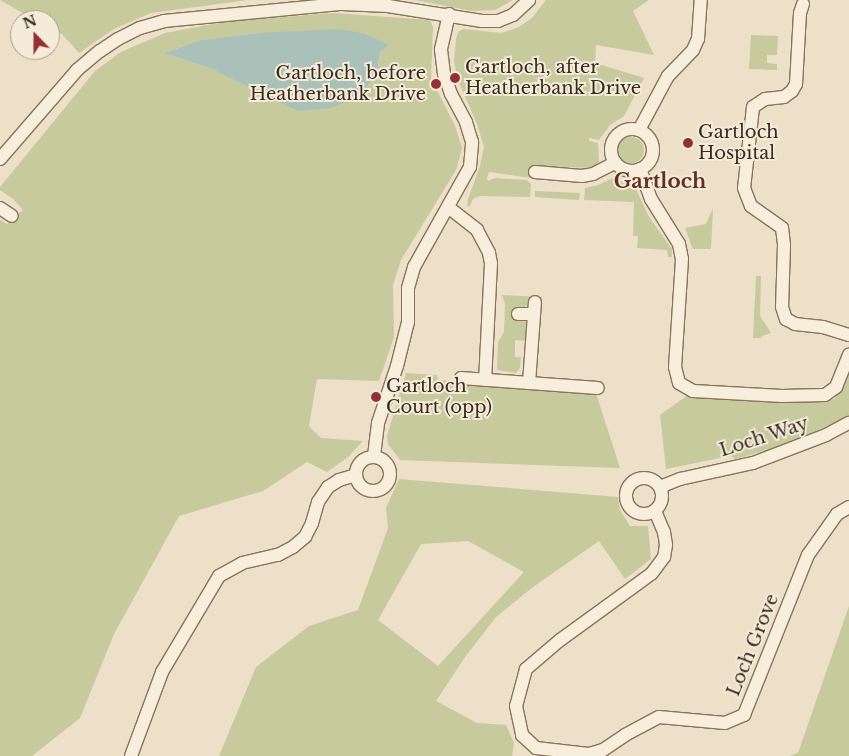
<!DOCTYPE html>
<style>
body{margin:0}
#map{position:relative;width:849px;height:756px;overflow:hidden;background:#ece0c8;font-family:"Libre Baskerville",serif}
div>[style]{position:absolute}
.green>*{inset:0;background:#c6ca9d}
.round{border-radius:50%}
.water>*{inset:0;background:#a9c1b9}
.roads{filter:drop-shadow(1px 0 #87735e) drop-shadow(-1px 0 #87735e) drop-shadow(0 1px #87735e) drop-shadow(0 -1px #87735e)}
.street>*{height:12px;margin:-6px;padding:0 6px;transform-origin:6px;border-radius:6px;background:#f7eedb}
.street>.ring{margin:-6px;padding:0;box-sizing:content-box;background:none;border:12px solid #f7eedb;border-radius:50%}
.dots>*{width:14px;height:14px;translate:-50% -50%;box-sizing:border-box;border:2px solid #f4ebd8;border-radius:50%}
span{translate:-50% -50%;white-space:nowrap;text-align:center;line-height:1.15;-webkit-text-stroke:4px #f4ebd8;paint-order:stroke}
.poi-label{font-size:18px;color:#392b21}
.left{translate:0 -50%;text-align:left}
.right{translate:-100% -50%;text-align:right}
.street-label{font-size:18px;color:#392b21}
.quarter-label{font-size:20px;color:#632e23;font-weight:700}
.north{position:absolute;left:10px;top:10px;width:50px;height:50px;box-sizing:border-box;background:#f4ebd8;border:1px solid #a99e8f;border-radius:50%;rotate:338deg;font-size:14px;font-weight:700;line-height:20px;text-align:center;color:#392b21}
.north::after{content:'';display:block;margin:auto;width:18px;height:22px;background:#933236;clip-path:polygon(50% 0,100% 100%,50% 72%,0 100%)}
</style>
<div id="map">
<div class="green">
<div style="clip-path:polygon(0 0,248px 0,151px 13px,114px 29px,79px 53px,62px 34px,50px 28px,50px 20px,35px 20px)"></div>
<div style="clip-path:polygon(415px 0,513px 0,495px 10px,472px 11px)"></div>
<div style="clip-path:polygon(546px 0,649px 0,633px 11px,654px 55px,596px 45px,595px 63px,644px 78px,624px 116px,610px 125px,599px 140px,589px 138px,589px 141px,598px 143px,599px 162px,594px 168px,532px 166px,531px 178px,489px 172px,487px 178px,488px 181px,495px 178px,527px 180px,531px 184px,530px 197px,480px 196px,473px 199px,469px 207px,467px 205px,468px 199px,480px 166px,484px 147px,477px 124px,457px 78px,454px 60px,456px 39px,458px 32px,463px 29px,501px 33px,519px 27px,532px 18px)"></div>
<div style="clip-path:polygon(evenodd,332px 13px,430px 20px,433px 27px,431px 78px,455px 126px,462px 148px,456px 170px,401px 260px,393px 285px,394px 337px,379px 381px,317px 379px,309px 426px,321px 438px,363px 441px,348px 457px,327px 472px,307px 462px,263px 491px,179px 516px,114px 634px,80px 718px,32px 756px,0 756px,0 220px,7px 224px,23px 210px,13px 199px,0 190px,0 187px,95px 71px,121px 52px,165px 33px,224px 22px,332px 13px,259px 33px,366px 34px,388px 45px,380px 52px,377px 73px,247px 85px,212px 69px,164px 53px,201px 40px,259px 33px)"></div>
<div style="clip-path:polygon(751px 35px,778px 36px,777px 55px,767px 55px,767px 63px,777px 64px,777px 70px,749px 69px)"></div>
<div class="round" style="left:618px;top:137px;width:26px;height:26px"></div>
<div style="clip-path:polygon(613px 178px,635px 187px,649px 217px,672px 249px,672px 257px,668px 257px,667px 250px,637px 248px,638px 236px,633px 236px,634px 202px,584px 200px,585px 188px,598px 185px)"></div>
<div style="clip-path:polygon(535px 191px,580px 193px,579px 200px,535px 197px)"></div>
<div style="clip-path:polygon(713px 208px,711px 249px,693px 249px,685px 228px,706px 224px)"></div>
<div style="clip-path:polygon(756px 276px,761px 276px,760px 316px,771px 333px,762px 336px,761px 338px,753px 338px)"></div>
<div style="clip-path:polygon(502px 295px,542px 297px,542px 300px,529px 300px,525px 308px,514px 308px,514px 319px,524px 319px,528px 326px,526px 341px,515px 340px,515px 357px,521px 357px,520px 368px,516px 373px,497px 370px,498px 342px,504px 332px,505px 304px)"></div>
<div style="clip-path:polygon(849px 371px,849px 416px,784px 445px,736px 459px,730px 456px,666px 469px,660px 415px,688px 395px,823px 402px,834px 399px,841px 391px)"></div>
<div style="clip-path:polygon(406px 373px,437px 375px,438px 380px,596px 393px,620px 468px,400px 460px,388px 444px,387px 436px)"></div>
<div style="clip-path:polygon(evenodd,399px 479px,618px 497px,620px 510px,630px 526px,648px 526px,651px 559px,625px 579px,599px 541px,533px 587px,496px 617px,465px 657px,436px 701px,477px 723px,506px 725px,514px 743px,512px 756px,219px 756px,256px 667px,309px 626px,358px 610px,388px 528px,386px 508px,399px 479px,468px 541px,524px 572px,438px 666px,378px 620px,421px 544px,468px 541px)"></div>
<div style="clip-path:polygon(849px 606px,849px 756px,790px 756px,798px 753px)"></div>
</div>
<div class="water">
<div style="clip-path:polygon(340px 29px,366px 34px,389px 45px,380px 52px,377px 73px,359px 96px,332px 108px,298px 111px,212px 69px,164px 53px,201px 40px,259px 33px)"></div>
</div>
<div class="roads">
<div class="street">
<div style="left:803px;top:4px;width:9px;rotate:108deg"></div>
<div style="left:800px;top:13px;width:71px;rotate:93.2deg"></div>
<div style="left:796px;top:84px;width:8px;rotate:120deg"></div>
<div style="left:792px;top:91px;width:10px;rotate:143deg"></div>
<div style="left:784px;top:97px;width:19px;rotate:174deg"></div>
<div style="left:765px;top:99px;width:14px;rotate:146deg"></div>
<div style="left:753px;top:107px;width:81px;rotate:96.3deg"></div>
<div style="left:744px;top:188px;width:19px;rotate:69deg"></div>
<div style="left:751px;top:206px;width:38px;rotate:35deg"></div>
<div style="left:782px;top:228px;width:17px;rotate:83deg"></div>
<div style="left:784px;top:245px;width:62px;rotate:91.8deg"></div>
<div style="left:782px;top:307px;width:13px;rotate:72deg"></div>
<div style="left:786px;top:319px;width:10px;rotate:29deg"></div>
<div style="left:795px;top:324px;width:28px;rotate:6deg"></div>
<div style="left:823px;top:327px;width:27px;rotate:17deg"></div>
<div class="ring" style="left:611px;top:129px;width:30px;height:30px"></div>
<div style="left:639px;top:130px;width:61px;rotate:-61.8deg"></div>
<div style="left:668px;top:76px;width:36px;rotate:-46deg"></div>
<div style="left:693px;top:50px;width:12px;rotate:-66deg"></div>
<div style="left:698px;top:39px;width:39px;rotate:-86deg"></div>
<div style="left:0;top:159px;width:118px;rotate:-49.1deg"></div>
<div style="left:77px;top:70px;width:30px;rotate:-40deg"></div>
<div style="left:100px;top:51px;width:22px;rotate:-34deg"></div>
<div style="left:118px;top:39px;width:25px;rotate:-27deg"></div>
<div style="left:140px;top:28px;width:25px;rotate:-16deg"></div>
<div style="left:164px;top:21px;width:179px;rotate:-5.5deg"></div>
<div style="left:342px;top:4px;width:46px;rotate:2.5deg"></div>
<div style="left:388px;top:6px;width:95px;rotate:9.1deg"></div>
<div style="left:482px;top:21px;width:16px"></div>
<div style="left:498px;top:21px;width:16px;rotate:-22deg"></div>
<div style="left:513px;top:15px;width:22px;rotate:-43deg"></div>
<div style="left:640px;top:169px;width:32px;rotate:70deg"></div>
<div style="left:651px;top:199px;width:53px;rotate:58.1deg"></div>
<div style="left:679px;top:244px;width:15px;rotate:79deg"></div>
<div style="left:682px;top:259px;width:108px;rotate:93.7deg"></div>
<div style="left:675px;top:367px;width:16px;rotate:76deg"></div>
<div style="left:679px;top:383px;width:16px;rotate:30deg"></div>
<div style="left:693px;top:391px;width:89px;rotate:3.2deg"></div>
<div style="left:782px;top:396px;width:43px;rotate:-1.3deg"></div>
<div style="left:825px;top:395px;width:14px;rotate:-36deg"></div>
<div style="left:836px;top:387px;width:35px;rotate:-68deg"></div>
<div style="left:535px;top:172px;width:47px;rotate:4.9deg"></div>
<div style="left:582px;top:176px;width:11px;rotate:-10deg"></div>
<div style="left:593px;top:174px;width:25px;rotate:-27deg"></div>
<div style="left:448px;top:207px;width:37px;rotate:38deg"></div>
<div style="left:477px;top:230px;width:26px;rotate:62deg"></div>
<div style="left:489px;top:253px;width:10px;rotate:79deg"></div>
<div style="left:491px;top:263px;width:117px;rotate:92.9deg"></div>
<div style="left:0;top:208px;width:14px;rotate:34deg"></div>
<div style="left:518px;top:314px;width:16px"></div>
<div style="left:461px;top:378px;width:137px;rotate:4.2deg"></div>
<div style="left:529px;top:383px;width:81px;rotate:-85.8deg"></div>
<div style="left:374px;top:456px;width:33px;rotate:-83deg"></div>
<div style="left:378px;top:423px;width:60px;rotate:-71.6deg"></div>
<div style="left:397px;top:366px;width:45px;rotate:-76deg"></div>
<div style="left:408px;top:322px;width:34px;rotate:-90deg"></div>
<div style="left:408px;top:288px;width:22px;rotate:-74deg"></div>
<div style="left:414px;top:267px;width:115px;rotate:-60.8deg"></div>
<div style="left:470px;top:167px;width:25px;rotate:-85deg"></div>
<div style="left:472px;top:142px;width:21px;rotate:-107deg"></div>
<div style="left:466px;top:122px;width:32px;rotate:-118deg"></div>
<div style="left:451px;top:94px;width:21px;rotate:-109deg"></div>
<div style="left:444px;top:74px;width:25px;rotate:-97deg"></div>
<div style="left:441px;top:49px;width:36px;rotate:-77deg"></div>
<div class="ring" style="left:356px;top:457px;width:22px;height:22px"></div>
<div class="ring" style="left:626px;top:478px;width:24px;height:24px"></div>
<div style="left:660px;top:487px;width:22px;rotate:-22deg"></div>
<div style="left:680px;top:479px;width:75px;rotate:-12.4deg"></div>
<div style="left:753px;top:463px;width:78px;rotate:-21deg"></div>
<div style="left:826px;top:435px;width:26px;rotate:-28deg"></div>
<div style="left:655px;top:511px;width:23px;rotate:67deg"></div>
<div style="left:664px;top:532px;width:13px;rotate:81deg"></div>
<div style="left:666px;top:545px;width:12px;rotate:99deg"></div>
<div style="left:664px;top:557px;width:21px;rotate:127deg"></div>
<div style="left:651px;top:574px;width:112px;rotate:144deg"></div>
<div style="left:560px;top:640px;width:45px;rotate:139.5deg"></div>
<div style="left:526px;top:669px;width:38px;rotate:105deg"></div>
<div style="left:516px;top:706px;width:30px;rotate:78deg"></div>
<div style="left:522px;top:735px;width:19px;rotate:43deg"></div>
<div style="left:536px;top:748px;width:53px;rotate:6.5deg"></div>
<div style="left:589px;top:754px;width:15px;rotate:-16deg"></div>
<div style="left:603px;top:750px;width:27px;rotate:-34deg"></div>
<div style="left:625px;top:735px;width:38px;rotate:-28deg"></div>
<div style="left:659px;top:717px;width:66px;rotate:5.2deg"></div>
<div style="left:725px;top:723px;width:21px;rotate:-23deg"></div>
<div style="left:744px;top:715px;width:172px;rotate:-68.2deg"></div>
<div style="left:808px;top:555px;width:50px;rotate:-54.7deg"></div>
<div style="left:837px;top:514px;width:14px;rotate:-30deg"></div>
<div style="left:131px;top:756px;width:90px;rotate:-69.7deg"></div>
<div style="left:162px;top:672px;width:112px;rotate:-59.3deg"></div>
<div style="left:219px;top:576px;width:26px;rotate:-29deg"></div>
<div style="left:242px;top:563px;width:37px;rotate:-13deg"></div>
<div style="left:278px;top:555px;width:17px;rotate:-28deg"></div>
<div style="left:293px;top:547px;width:16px;rotate:-40deg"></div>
<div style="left:305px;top:537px;width:16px;rotate:-63deg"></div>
<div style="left:312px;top:523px;width:22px;rotate:-74deg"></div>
<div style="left:318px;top:502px;width:18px;rotate:-56deg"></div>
<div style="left:328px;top:487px;width:13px;rotate:-32deg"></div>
<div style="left:339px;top:480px;width:18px;rotate:-16deg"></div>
</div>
</div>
<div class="dots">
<div style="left:455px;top:78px;background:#933236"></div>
<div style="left:436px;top:84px;background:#933236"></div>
<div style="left:688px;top:143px;background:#933236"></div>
<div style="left:376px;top:397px;background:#933236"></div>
</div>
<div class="poi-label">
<span class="left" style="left:465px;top:78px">Gartloch, after<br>Heatherbank Drive</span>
<span class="right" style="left:426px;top:84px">Gartloch, before<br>Heatherbank Drive</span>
<span class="left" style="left:698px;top:143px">Gartloch<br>Hospital</span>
<span class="left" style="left:386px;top:397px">Gartloch<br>Court (opp)</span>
</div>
<div class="street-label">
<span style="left:764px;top:437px;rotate:-18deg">Loch Way</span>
<span style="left:753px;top:645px;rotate:-68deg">Loch Grove</span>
</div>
<div class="quarter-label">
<span style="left:660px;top:181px">Gartloch</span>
</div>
<div class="north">N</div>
</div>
